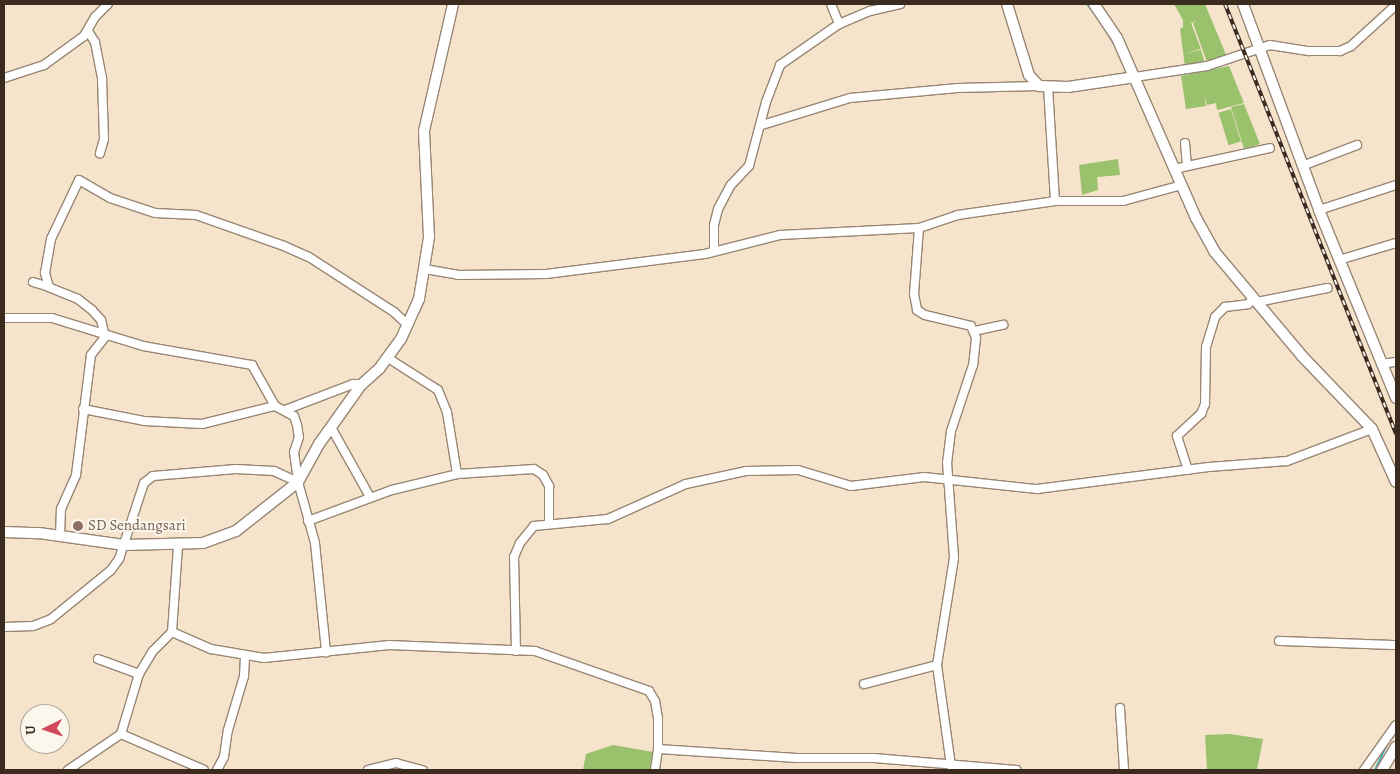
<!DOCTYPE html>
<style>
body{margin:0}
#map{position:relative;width:1400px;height:774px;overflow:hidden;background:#f6e3cb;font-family:Alegreya,serif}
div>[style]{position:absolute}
.green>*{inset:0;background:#9ac26d;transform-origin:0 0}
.stream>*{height:2px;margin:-1px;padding:0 1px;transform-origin:1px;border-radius:1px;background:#48b3c6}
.roads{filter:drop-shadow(1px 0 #988674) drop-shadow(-1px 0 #988674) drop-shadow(0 1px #988674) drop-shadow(0 -1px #988674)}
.street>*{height:8px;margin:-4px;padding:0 4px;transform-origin:4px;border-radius:4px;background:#fff}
.secondary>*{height:10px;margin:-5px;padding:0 5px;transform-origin:5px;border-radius:5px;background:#fff}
.rail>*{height:4px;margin-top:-2px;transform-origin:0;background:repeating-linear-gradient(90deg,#fbf7ec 0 5.5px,#3b2a1e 0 11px);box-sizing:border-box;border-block:1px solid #3b2a1e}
.dots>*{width:14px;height:14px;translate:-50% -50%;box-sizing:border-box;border:2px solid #fbf7ec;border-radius:50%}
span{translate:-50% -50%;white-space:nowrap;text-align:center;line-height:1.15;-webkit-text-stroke:4px #fbf7ec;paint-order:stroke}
.education-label{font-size:15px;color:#785e54}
.left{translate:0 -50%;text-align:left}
.frame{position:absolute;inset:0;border:5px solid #3b2a1e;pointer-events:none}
.north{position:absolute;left:20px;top:704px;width:50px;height:50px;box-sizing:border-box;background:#fbf7ec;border:1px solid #aea59a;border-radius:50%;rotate:266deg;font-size:14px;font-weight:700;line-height:20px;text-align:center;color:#3b2a1e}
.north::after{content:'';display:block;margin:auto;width:18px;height:22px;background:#d1495b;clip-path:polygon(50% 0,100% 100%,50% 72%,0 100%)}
</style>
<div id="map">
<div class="green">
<div style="clip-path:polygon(1174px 4px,1205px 4px,1227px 57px,1207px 62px,1193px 23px,1197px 20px,1186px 26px,1191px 23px,1201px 49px,1184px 54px,1201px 50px,1205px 63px,1185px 67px,1180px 29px,1183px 27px,1183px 20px)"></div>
<div style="clip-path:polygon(1229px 66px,1244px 103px,1217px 110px,1216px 103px,1207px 105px,1204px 95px,1206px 106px,1186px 109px,1181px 76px)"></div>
<div style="clip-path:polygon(1244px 104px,1260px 144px,1244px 149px,1231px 107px)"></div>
<div style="left:1231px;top:109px;width:34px;height:13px;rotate:73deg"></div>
<div style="clip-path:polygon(1118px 159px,1120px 175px,1097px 177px,1098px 190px,1082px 195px,1079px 165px)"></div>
<div style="clip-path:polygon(1230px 734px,1263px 739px,1257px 770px,1207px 770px,1205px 735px)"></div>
<div style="clip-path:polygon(613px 745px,653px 752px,650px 770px,583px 770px,586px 754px)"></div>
</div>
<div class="stream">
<div style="left:1087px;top:4px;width:10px;rotate:53deg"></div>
<div style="left:1106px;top:30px;width:25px;rotate:61deg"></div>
<div style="left:1375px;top:770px;width:33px;rotate:-65deg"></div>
</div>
<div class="roads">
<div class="street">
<div style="left:831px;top:4px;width:22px;rotate:68deg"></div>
<div style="left:88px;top:31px;width:13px;rotate:58deg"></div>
<div style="left:95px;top:42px;width:38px;rotate:79deg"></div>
<div style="left:102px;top:79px;width:60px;rotate:88.1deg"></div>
<div style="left:104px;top:139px;width:15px;rotate:106deg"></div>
<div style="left:1135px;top:77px;width:73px;rotate:-8.7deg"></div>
<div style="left:1207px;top:66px;width:66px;rotate:-18.4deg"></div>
<div style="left:1270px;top:45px;width:39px;rotate:9deg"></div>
<div style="left:1309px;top:51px;width:31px"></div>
<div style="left:1340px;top:51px;width:12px;rotate:-24deg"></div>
<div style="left:1351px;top:46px;width:61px;rotate:-42.3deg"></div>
<div style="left:4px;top:78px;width:42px;rotate:-18deg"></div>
<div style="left:44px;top:65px;width:49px;rotate:-35.9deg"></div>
<div style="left:84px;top:36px;width:22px;rotate:-60deg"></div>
<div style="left:95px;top:17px;width:18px;rotate:-45deg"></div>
<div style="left:762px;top:125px;width:92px;rotate:-17.1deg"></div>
<div style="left:850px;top:98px;width:108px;rotate:-5.3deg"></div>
<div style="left:958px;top:88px;width:81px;rotate:-1.4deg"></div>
<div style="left:1185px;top:143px;width:22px;rotate:85deg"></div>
<div style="left:1302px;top:166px;width:59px;rotate:-20.9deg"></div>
<div style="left:1174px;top:169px;width:98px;rotate:-12.3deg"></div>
<div style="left:1055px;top:201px;width:68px"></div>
<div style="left:1123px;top:201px;width:61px;rotate:-15.2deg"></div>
<div style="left:1319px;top:210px;width:81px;rotate:-18deg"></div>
<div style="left:919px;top:228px;width:66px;rotate:94.3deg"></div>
<div style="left:914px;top:294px;width:16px;rotate:79deg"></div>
<div style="left:917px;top:310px;width:9px;rotate:32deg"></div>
<div style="left:925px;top:315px;width:47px;rotate:13.4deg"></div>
<div style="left:971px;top:326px;width:13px;rotate:67deg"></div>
<div style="left:976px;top:338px;width:27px;rotate:96deg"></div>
<div style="left:973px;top:365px;width:70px;rotate:108.4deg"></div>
<div style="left:951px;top:431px;width:31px;rotate:97deg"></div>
<div style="left:947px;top:462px;width:96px;rotate:85.8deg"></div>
<div style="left:954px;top:558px;width:108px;rotate:99deg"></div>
<div style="left:937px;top:665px;width:102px;rotate:82.1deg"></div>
<div style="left:714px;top:251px;width:26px;rotate:-90deg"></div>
<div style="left:714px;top:225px;width:16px;rotate:-76deg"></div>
<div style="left:718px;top:209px;width:27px;rotate:-62deg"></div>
<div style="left:731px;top:185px;width:26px;rotate:-47deg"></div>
<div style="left:749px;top:166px;width:66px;rotate:-75.1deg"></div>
<div style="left:766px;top:102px;width:40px;rotate:-69deg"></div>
<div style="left:780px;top:65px;width:72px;rotate:-34.8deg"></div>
<div style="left:839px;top:24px;width:34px;rotate:-23deg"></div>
<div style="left:870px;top:11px;width:31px;rotate:-13deg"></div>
<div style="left:1339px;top:260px;width:59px;rotate:-16.6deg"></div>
<div style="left:425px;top:269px;width:34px;rotate:10deg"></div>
<div style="left:458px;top:275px;width:88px;rotate:-0.7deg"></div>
<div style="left:546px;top:274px;width:160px;rotate:-7.2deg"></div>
<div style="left:705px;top:254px;width:77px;rotate:-14.2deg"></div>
<div style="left:780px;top:235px;width:139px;rotate:-2.9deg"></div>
<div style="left:919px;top:228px;width:41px;rotate:-18.4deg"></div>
<div style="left:958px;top:215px;width:98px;rotate:-8.2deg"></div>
<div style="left:1055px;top:201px;width:113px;rotate:-93.5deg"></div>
<div style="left:33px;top:282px;width:17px;rotate:17deg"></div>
<div style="left:1257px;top:302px;width:72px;rotate:-11.2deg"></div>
<div style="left:4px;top:318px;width:48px"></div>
<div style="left:52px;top:318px;width:95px;rotate:17.1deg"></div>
<div style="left:143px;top:346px;width:111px;rotate:9.9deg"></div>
<div style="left:252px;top:365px;width:47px;rotate:60.7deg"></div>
<div style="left:275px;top:406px;width:21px;rotate:28deg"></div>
<div style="left:294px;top:416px;width:9px;rotate:72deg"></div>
<div style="left:297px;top:425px;width:12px;rotate:81deg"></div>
<div style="left:299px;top:437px;width:16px;rotate:108deg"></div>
<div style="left:294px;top:452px;width:30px;rotate:82deg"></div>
<div style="left:298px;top:482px;width:63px;rotate:74.4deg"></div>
<div style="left:315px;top:543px;width:110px;rotate:84.2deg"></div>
<div style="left:974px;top:331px;width:30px;rotate:-12deg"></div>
<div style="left:388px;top:358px;width:59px;rotate:32.6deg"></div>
<div style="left:438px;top:390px;width:24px;rotate:68deg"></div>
<div style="left:447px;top:412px;width:63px;rotate:80.8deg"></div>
<div style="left:457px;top:474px;width:77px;rotate:-3.7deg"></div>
<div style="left:534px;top:469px;width:11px;rotate:34deg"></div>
<div style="left:543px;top:475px;width:13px;rotate:61deg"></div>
<div style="left:549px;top:486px;width:36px;rotate:90deg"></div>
<div style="left:1381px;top:364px;width:15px;rotate:-8deg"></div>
<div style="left:83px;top:409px;width:62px;rotate:11.1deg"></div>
<div style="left:144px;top:421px;width:58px;rotate:3deg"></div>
<div style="left:202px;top:424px;width:75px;rotate:-13.9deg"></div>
<div style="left:285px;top:410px;width:73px;rotate:-20.9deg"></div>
<div style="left:353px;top:384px;width:9px"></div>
<div style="left:332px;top:429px;width:78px;rotate:60.8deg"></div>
<div style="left:1188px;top:470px;width:36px;rotate:-108deg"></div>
<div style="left:1177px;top:436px;width:33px;rotate:-43deg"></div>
<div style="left:1201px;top:414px;width:11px;rotate:-68deg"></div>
<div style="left:1205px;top:404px;width:57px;rotate:-89deg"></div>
<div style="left:1206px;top:347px;width:31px;rotate:-73deg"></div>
<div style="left:1215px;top:317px;width:14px;rotate:-45deg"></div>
<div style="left:1225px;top:307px;width:23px;rotate:-7deg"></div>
<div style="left:1248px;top:304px;width:8px;rotate:-45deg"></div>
<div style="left:308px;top:521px;width:90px;rotate:-20.3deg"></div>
<div style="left:392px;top:490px;width:67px;rotate:-13.8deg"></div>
<div style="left:60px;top:536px;width:27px;rotate:-88deg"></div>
<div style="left:61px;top:509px;width:37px;rotate:-66deg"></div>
<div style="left:76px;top:475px;width:121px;rotate:-82.9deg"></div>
<div style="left:91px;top:355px;width:23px;rotate:-52deg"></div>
<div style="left:105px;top:337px;width:17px;rotate:-103deg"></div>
<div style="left:101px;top:320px;width:13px;rotate:-132deg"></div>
<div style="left:92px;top:310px;width:18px;rotate:-142deg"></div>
<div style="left:78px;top:299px;width:31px;rotate:-158deg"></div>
<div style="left:49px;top:287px;width:15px;rotate:-106deg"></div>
<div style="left:45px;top:273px;width:35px;rotate:-80deg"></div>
<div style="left:51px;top:239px;width:65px;rotate:-64.6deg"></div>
<div style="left:79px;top:180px;width:36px;rotate:30deg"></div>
<div style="left:110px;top:198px;width:47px;rotate:18.4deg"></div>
<div style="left:155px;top:213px;width:41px;rotate:2.8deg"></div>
<div style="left:196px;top:215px;width:93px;rotate:19.4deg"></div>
<div style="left:284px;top:246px;width:27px;rotate:24deg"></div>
<div style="left:309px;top:257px;width:101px;rotate:32.9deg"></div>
<div style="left:394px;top:312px;width:19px;rotate:43deg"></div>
<div style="left:4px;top:627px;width:29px;rotate:-2deg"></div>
<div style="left:33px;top:626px;width:19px;rotate:-21deg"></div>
<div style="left:51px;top:619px;width:77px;rotate:-39.2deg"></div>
<div style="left:111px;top:570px;width:14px;rotate:-54deg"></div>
<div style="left:119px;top:559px;width:80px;rotate:-71.8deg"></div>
<div style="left:144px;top:483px;width:11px;rotate:-38deg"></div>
<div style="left:153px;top:476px;width:83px;rotate:-4.8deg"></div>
<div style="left:236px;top:469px;width:38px;rotate:3deg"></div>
<div style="left:274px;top:471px;width:26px;rotate:25deg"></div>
<div style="left:172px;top:632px;width:43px;rotate:23.6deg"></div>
<div style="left:211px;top:649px;width:54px;rotate:9.6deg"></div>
<div style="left:264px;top:658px;width:126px;rotate:-5.9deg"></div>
<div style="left:389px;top:645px;width:146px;rotate:2.4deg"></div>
<div style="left:535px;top:651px;width:121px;rotate:19.3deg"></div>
<div style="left:649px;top:691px;width:12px;rotate:59deg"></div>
<div style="left:655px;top:701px;width:17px;rotate:80deg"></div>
<div style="left:658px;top:718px;width:31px;rotate:90deg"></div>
<div style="left:658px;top:749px;width:139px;rotate:3.7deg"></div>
<div style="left:797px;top:758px;width:77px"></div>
<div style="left:874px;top:758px;width:143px;rotate:4.8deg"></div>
<div style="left:1279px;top:641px;width:117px;rotate:2deg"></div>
<div style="left:516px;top:651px;width:94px;rotate:-91.2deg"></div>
<div style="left:514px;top:557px;width:15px;rotate:-67deg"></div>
<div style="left:520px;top:543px;width:22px;rotate:-51deg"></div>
<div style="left:534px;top:526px;width:74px;rotate:-5.4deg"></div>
<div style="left:608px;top:519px;width:85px;rotate:-24.2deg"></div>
<div style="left:686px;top:484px;width:61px;rotate:-12.2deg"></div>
<div style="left:746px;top:471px;width:52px;rotate:-1.1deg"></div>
<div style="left:798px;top:470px;width:55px;rotate:16.8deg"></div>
<div style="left:851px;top:486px;width:74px;rotate:-7deg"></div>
<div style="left:924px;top:477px;width:114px;rotate:6.1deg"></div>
<div style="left:1037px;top:489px;width:173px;rotate:-7.3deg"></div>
<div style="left:1209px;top:467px;width:78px;rotate:-4.4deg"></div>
<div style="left:1287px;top:461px;width:91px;rotate:-20.6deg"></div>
<div style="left:98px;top:659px;width:44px;rotate:20.1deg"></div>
<div style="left:864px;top:684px;width:75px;rotate:-14.6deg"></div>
<div style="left:1120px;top:708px;width:62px;rotate:86.3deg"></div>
<div style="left:121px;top:734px;width:90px;rotate:23.4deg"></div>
<div style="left:68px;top:770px;width:64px;rotate:-34.2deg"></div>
<div style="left:121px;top:734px;width:63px;rotate:-73.3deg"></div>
<div style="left:139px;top:674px;width:27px;rotate:-59deg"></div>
<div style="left:153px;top:651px;width:27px;rotate:-45deg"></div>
<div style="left:172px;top:632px;width:86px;rotate:-86deg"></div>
<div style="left:217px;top:770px;width:15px;rotate:-62deg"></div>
<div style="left:224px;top:757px;width:27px;rotate:-82deg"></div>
<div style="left:228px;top:730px;width:56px;rotate:-73.5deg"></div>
<div style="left:244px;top:676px;width:21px;rotate:-87deg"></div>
<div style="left:368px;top:770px;width:29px;rotate:-14deg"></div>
<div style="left:396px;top:763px;width:28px;rotate:15deg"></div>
<div style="left:655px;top:770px;width:21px;rotate:-82deg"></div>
<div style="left:1364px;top:770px;width:55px;rotate:-54.6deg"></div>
</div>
<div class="secondary">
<div style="left:1007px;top:4px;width:74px;rotate:72.8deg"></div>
<div style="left:1029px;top:75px;width:15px;rotate:48deg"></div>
<div style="left:1039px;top:86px;width:29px;rotate:2deg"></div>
<div style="left:1068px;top:87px;width:68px;rotate:-8.5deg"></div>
<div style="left:1094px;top:4px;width:41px;rotate:55.9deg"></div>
<div style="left:1117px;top:38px;width:197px;rotate:66.3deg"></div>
<div style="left:1196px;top:218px;width:38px;rotate:61deg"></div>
<div style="left:1214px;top:251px;width:137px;rotate:50deg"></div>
<div style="left:1302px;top:356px;width:101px;rotate:46.2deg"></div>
<div style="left:1372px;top:429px;width:58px;rotate:65.6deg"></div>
<div style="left:1243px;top:4px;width:220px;rotate:69.7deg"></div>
<div style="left:1319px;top:210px;width:203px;rotate:67.7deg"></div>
<div style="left:4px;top:532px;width:35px;rotate:2deg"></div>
<div style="left:39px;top:533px;width:86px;rotate:8deg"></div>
<div style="left:124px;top:545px;width:79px;rotate:-1.5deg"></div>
<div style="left:203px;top:543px;width:35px;rotate:-20deg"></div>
<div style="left:236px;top:531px;width:79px;rotate:-38.3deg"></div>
<div style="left:298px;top:482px;width:43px;rotate:-61.1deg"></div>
<div style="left:319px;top:444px;width:72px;rotate:-54.6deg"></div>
<div style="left:361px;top:385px;width:24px;rotate:-42deg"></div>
<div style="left:379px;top:369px;width:37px;rotate:-54deg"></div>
<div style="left:401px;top:339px;width:44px;rotate:-65.8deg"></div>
<div style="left:419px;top:299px;width:63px;rotate:-80.8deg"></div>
<div style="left:429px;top:237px;width:106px;rotate:-92.7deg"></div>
<div style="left:424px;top:131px;width:130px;rotate:-77.1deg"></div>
<div style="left:1382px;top:770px;width:27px;rotate:-59deg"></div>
</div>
</div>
<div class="rail">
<div style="left:1225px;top:4px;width:463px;rotate:68.3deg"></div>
</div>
<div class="dots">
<div style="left:78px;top:526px;background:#8d6e63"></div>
</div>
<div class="education-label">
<span class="left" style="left:88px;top:526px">SD Sendangsari</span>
</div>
<div class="frame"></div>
<div class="north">U</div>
</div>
